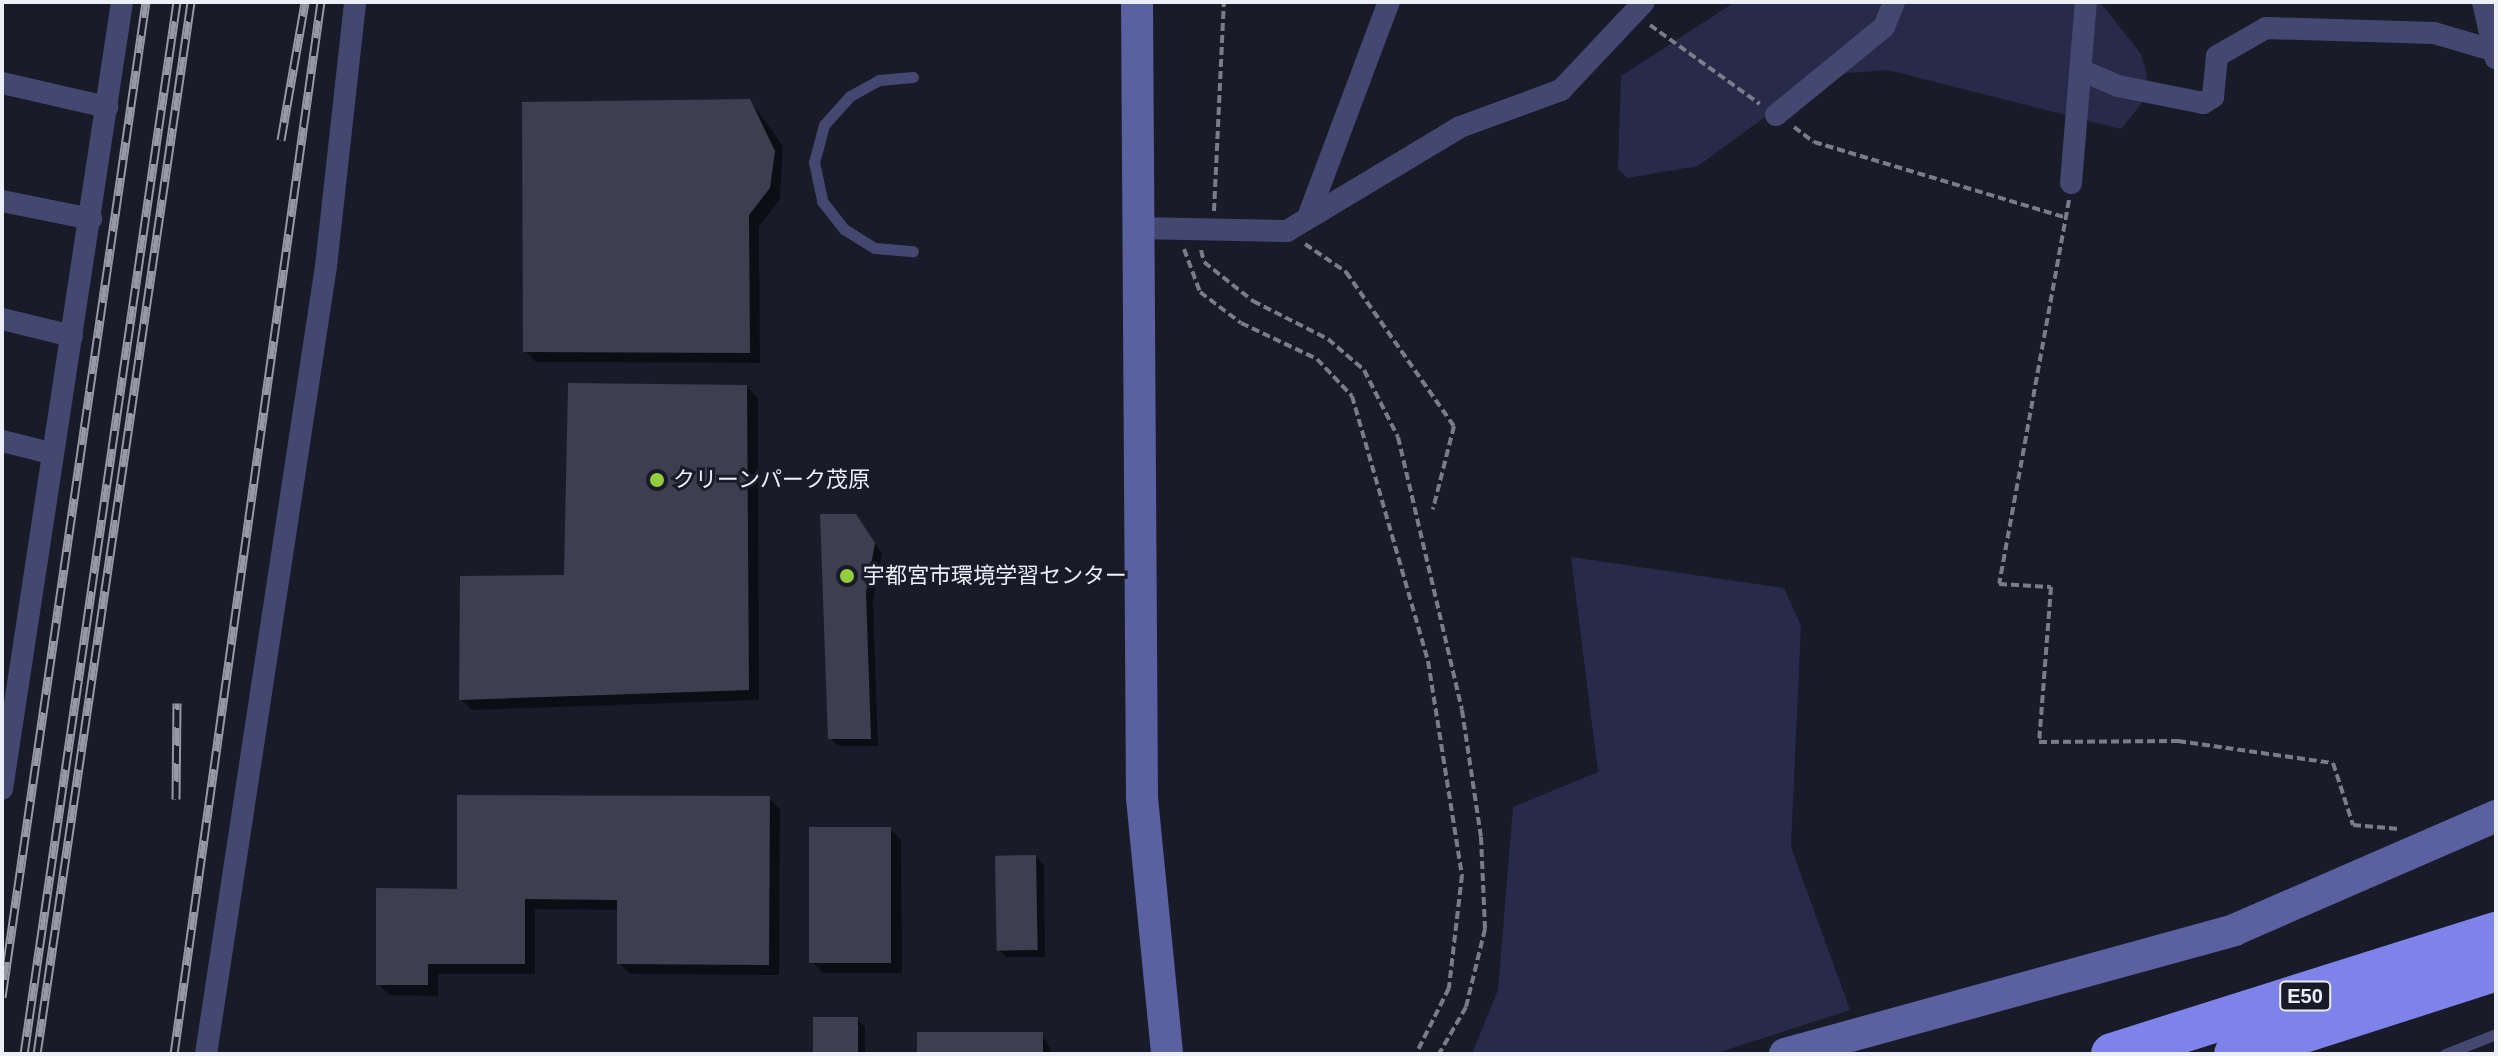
<!DOCTYPE html>
<meta charset="utf-8">
<style>
body{margin:0}
#map{position:relative;width:2498px;height:1056px;overflow:hidden;background:#191b29;font-family:Arial,"Noto Sans JP",sans-serif}
div>[style]{position:absolute}
.green>*{inset:0;background:#272a49}
.shadow>*{inset:0;background:#0007}
.building>*{inset:0;background:#3d3f50;transform-origin:0 0}
.path>*{height:4px;margin-top:-2px;transform-origin:0;background:repeating-linear-gradient(90deg,#7a7c88 0 8px,transparent 0 12px)}
.lane>*{height:11px;margin:-5.5px;padding:0 5.5px;transform-origin:5.5px;border-radius:5.5px;background:#444871}
.street>*{height:22px;margin:-11px;padding:0 11px;transform-origin:11px;border-radius:11px;background:#444871}
.secondary>*{height:32px;margin:-16px;padding:0 16px;transform-origin:16px;border-radius:16px;background:#5b60a1}
.highway>*{height:42px;margin:-21px;padding:0 21px;transform-origin:21px;border-radius:21px;background:#7d83e9}
.rail>*{height:9px;margin-top:-4.5px;transform-origin:0;background:repeating-linear-gradient(90deg,#191b29 0 18px,#9698a4 0 36px);box-sizing:border-box;border-block:2px solid #9698a4}
.dots>*{width:22px;height:22px;translate:-50% -50%;box-sizing:border-box;border:4px solid #191b29;border-radius:50%}
span{translate:-50% -50%;white-space:nowrap;text-align:center;line-height:1.15;-webkit-text-stroke:6px #191b29;paint-order:stroke}
.shield-label span{padding:2px 6px;background:#191b29;border:2px solid;border-radius:6px;-webkit-text-stroke-width:0}
.shield-label{font-size:20px;color:#eceef8;font-weight:700}
.poi-label{font-size:22px;color:#eceef8}
.left{translate:0 -50%;text-align:left}
.frame{position:absolute;inset:0;border:4px solid #eceef8;pointer-events:none}
</style>
<div id="map">
<div class="green">
<div style="clip-path:polygon(1735px 2px,2100px 2px,2141px 54px,2147px 74px,2141px 104px,2121px 129px,1888px 70px,1847px 73px,1795px 95px,1698px 166px,1627px 178px,1618px 169px,1621px 76px)"></div>
<div style="clip-path:polygon(1571px 557px,1784px 588px,1801px 626px,1791px 847px,1850px 1010px,1714px 1054px,1472px 1054px,1498px 990px,1513px 807px,1598px 772px)"></div>
</div>
<div class="shadow">
<div style="clip-path:polygon(750px 101px,783px 146px,780px 199px,759px 227px,760px 363px,536px 362px,525px 351px)"></div>
<div style="clip-path:polygon(747px 387px,758px 398px,759px 700px,472px 710px,461px 699px)"></div>
<div style="clip-path:polygon(855px 516px,882px 553px,873px 601px,878px 746px,838px 746px,830px 738px)"></div>
<div style="clip-path:polygon(769px 798px,780px 809px,779px 975px,630px 974px,619px 963px,619px 910px,535px 909px,535px 974px,438px 974px,438px 996px,389px 995px,378px 984px,459px 891px)"></div>
<div style="clip-path:polygon(890px 829px,901px 840px,902px 973px,823px 973px,812px 962px)"></div>
<div style="clip-path:polygon(1036px 857px,1044px 865px,1045px 957px,1006px 957px,998px 949px)"></div>
<div style="clip-path:polygon(857px 1019px,865px 1027px,865px 1054px,815px 1054px)"></div>
<div style="clip-path:polygon(1042px 1034px,1053px 1054px,919px 1054px)"></div>
</div>
<div class="building">
<div style="clip-path:polygon(750px 99px,775px 151px,770px 188px,749px 215px,750px 353px,523px 352px,522px 102px)"></div>
<div style="clip-path:polygon(568px 383px,747px 385px,749px 690px,459px 700px,460px 576px,564px 575px)"></div>
<div style="clip-path:polygon(820px 514px,856px 514px,875px 543px,866px 592px,871px 739px,828px 739px)"></div>
<div style="clip-path:polygon(457px 795px,770px 796px,769px 965px,617px 964px,617px 900px,525px 899px,525px 964px,428px 964px,428px 985px,376px 985px,376px 888px,457px 889px)"></div>
<div style="left:809px;top:827px;width:82px;height:136px"></div>
<div style="left:1036px;top:855px;width:95px;height:41px;rotate:89deg"></div>
<div style="left:813px;top:1017px;width:45px;height:37px"></div>
<div style="left:1043px;top:1032px;width:22px;height:126px;rotate:90deg"></div>
</div>
<div class="path">
<div style="left:1650px;top:25px;width:135px;rotate:35.7deg"></div>
<div style="left:1794px;top:127px;width:25px;rotate:37deg"></div>
<div style="left:1814px;top:142px;width:264px;rotate:16.7deg"></div>
<div style="left:2069px;top:200px;width:390px;rotate:100.3deg"></div>
<div style="left:1999px;top:584px;width:52px;rotate:3.3deg"></div>
<div style="left:2051px;top:587px;width:155px;rotate:94.4deg"></div>
<div style="left:2039px;top:742px;width:139px;rotate:-0.4deg"></div>
<div style="left:2178px;top:741px;width:157px;rotate:8.1deg"></div>
<div style="left:2333px;top:763px;width:65px;rotate:72.1deg"></div>
<div style="left:2353px;top:825px;width:47px;rotate:4.9deg"></div>
<div style="left:1214px;top:211px;width:209px;rotate:-87.3deg"></div>
<div style="left:1305px;top:244px;width:50px;rotate:34.3deg"></div>
<div style="left:1346px;top:272px;width:188px;rotate:55deg"></div>
<div style="left:1454px;top:426px;width:86px;rotate:104.2deg"></div>
<div style="left:1184px;top:249px;width:46px;rotate:69.6deg"></div>
<div style="left:1200px;top:292px;width:51px;rotate:37.1deg"></div>
<div style="left:1241px;top:323px;width:84px;rotate:25.3deg"></div>
<div style="left:1317px;top:359px;width:51px;rotate:46.6deg"></div>
<div style="left:1352px;top:396px;width:276px;rotate:74deg"></div>
<div style="left:1428px;top:661px;width:217px;rotate:81deg"></div>
<div style="left:1462px;top:875px;width:114px;rotate:96.6deg"></div>
<div style="left:1449px;top:988px;width:74px;rotate:116.6deg"></div>
<div style="left:1201px;top:250px;width:12px;rotate:76deg"></div>
<div style="left:1204px;top:262px;width:63px;rotate:38.5deg"></div>
<div style="left:1253px;top:301px;width:84px;rotate:26.9deg"></div>
<div style="left:1328px;top:339px;width:48px;rotate:40.7deg"></div>
<div style="left:1364px;top:370px;width:75px;rotate:63.1deg"></div>
<div style="left:1398px;top:437px;width:280px;rotate:76.8deg"></div>
<div style="left:1462px;top:710px;width:128px;rotate:81.5deg"></div>
<div style="left:1481px;top:837px;width:92px;rotate:87.5deg"></div>
<div style="left:1485px;top:929px;width:80px;rotate:103.7deg"></div>
<div style="left:1466px;top:1007px;width:54px;rotate:119.9deg"></div>
</div>
<div class="lane">
<div style="left:913px;top:77px;width:34px;rotate:175deg"></div>
<div style="left:879px;top:80px;width:33px;rotate:151deg"></div>
<div style="left:850px;top:96px;width:39px;rotate:132deg"></div>
<div style="left:824px;top:125px;width:38px;rotate:105deg"></div>
<div style="left:814px;top:162px;width:40px;rotate:78deg"></div>
<div style="left:822px;top:201px;width:36px;rotate:52deg"></div>
<div style="left:844px;top:229px;width:36px;rotate:32deg"></div>
<div style="left:875px;top:248px;width:38px;rotate:5deg"></div>
<div style="left:2445px;top:1054px;width:55px;rotate:-21.4deg"></div>
</div>
<div class="street">
<div style="left:2483px;top:2px;width:58px;rotate:77.2deg"></div>
<div style="left:2081px;top:70px;width:40px;rotate:23.4deg"></div>
<div style="left:2118px;top:86px;width:87px;rotate:11.3deg"></div>
<div style="left:2203px;top:103px;width:12px;rotate:-31deg"></div>
<div style="left:2213px;top:97px;width:41px;rotate:-84.4deg"></div>
<div style="left:2217px;top:56px;width:56px;rotate:-29.7deg"></div>
<div style="left:2266px;top:28px;width:168px;rotate:1.7deg"></div>
<div style="left:2434px;top:33px;width:65px;rotate:16.2deg"></div>
<div style="left:2px;top:83px;width:108px;rotate:12.9deg"></div>
<div style="left:1776px;top:115px;width:139px;rotate:-39.2deg"></div>
<div style="left:1884px;top:27px;width:27px;rotate:-68deg"></div>
<div style="left:2071px;top:183px;width:182px;rotate:-85.3deg"></div>
<div style="left:2px;top:201px;width:91px;rotate:11.4deg"></div>
<div style="left:1308px;top:217px;width:230px;rotate:-69.4deg"></div>
<div style="left:1138px;top:228px;width:149px;rotate:1.2deg"></div>
<div style="left:1287px;top:231px;width:202px;rotate:-31deg"></div>
<div style="left:1460px;top:127px;width:108px;rotate:-20.1deg"></div>
<div style="left:1561px;top:90px;width:121px;rotate:-46.7deg"></div>
<div style="left:2px;top:319px;width:72px;rotate:13.7deg"></div>
<div style="left:2px;top:441px;width:49px;rotate:14deg"></div>
<div style="left:2px;top:789px;width:796px;rotate:-81.33deg"></div>
<div style="left:206px;top:1054px;width:797px;rotate:-81.34deg"></div>
<div style="left:326px;top:266px;width:266px;rotate:-83.7deg"></div>
</div>
<div class="secondary">
<div style="left:1137px;top:2px;width:796px;rotate:89.64deg"></div>
<div style="left:1142px;top:798px;width:257px;rotate:84.4deg"></div>
<div style="left:1785px;top:1054px;width:466px;rotate:-15.4deg"></div>
<div style="left:2234px;top:930px;width:286px;rotate:-23.5deg"></div>
</div>
<div class="highway">
<div style="left:2112px;top:1054px;width:403px;rotate:-17.5deg"></div>
<div style="left:2235px;top:1054px;width:274px;rotate:-17.8deg"></div>
</div>
<div class="rail">
<div style="left:281px;top:140px;width:140px;rotate:-80.1deg"></div>
<div style="left:176px;top:799px;width:96px;rotate:-89.4deg"></div>
<div style="left:2px;top:997px;width:1005px;rotate:-81.77deg"></div>
<div style="left:24px;top:1054px;width:1063px;rotate:-81.73deg"></div>
<div style="left:37px;top:1054px;width:1063px;rotate:-81.67deg"></div>
<div style="left:174px;top:1054px;width:1062px;rotate:-82.05deg"></div>
</div>
<div class="dots">
<div style="left:657px;top:480px;background:#93cc3d"></div>
<div style="left:847px;top:576px;background:#93cc3d"></div>
</div>
<div class="shield-label">
<span style="left:2305px;top:996px">E50</span>
</div>
<div class="poi-label">
<span class="left" style="left:673px;top:480px">クリーンパーク茂原</span>
<span class="left" style="left:863px;top:576px">宇都宮市環境学習センター</span>
</div>
<div class="frame"></div>
</div>
